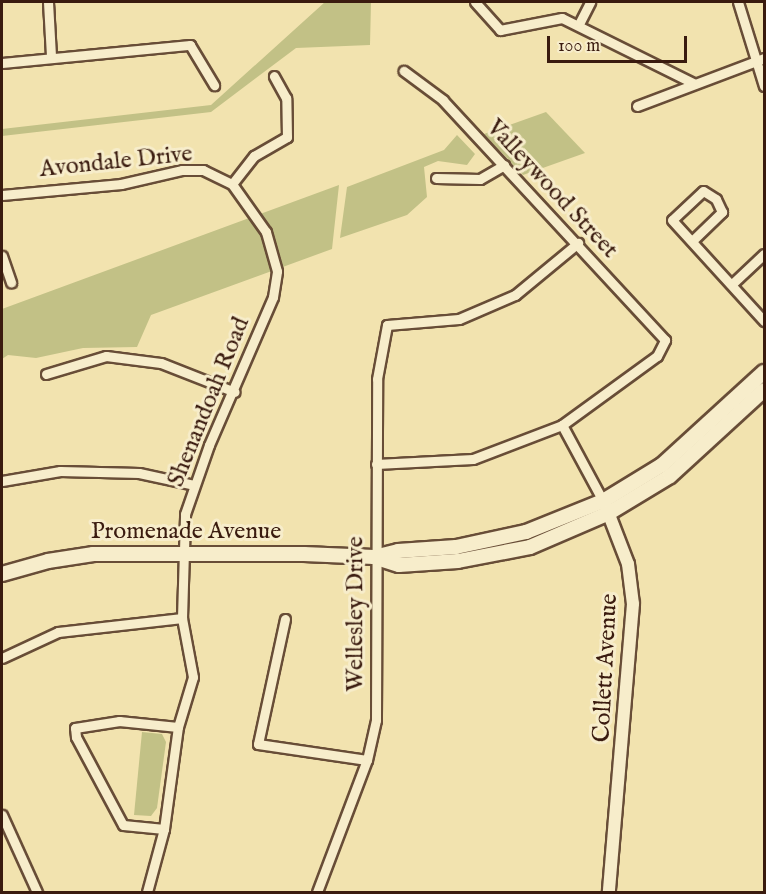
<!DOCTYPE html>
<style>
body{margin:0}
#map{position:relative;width:766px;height:894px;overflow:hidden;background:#f2e3af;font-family:"IM FELL English",serif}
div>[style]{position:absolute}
.green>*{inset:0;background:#c2c186}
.roads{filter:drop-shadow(2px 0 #684d37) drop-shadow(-2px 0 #684d37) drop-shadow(0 2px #684d37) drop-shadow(0 -2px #684d37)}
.minor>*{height:9px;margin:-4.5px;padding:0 4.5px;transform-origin:4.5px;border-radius:4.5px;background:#f7edcb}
.tertiary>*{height:12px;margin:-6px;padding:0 6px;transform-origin:6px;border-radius:6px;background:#f7edcb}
.secondary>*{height:14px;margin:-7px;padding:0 7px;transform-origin:7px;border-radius:7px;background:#f7edcb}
span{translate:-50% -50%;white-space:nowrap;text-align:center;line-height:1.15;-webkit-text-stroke:6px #f7edcb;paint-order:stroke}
.street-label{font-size:24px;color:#3a1b0f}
.frame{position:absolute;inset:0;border:3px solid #3a1b0f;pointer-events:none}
.scale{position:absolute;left:547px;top:36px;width:140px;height:27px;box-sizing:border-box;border:3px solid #3a1b0f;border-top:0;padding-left:8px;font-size:18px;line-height:21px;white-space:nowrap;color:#3a1b0f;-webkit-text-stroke:4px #f7edcb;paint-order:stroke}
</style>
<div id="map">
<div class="green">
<div style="clip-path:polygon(325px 2px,371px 2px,370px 45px,296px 48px,211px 112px,2px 136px,2px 129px,211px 105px)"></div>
<div style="clip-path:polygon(546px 112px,585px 153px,523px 175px,484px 134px)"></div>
<div style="clip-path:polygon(457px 135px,475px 154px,467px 165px,438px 161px,424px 167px,427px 197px,407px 215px,340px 238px,347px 187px,444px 150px)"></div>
<div style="clip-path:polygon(339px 185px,332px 249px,151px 315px,137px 347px,83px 348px,36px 358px,8px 355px,2px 359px,2px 309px)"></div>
<div style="clip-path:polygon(142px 732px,162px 734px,166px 742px,157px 808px,151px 816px,134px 815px)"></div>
</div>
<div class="roads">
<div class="minor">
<div style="left:48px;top:2px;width:54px;rotate:86.8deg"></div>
<div style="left:475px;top:2px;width:38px;rotate:48deg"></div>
<div style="left:500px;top:30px;width:63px;rotate:-11deg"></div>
<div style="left:562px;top:18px;width:148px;rotate:26.4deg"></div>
<div style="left:738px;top:2px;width:88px;rotate:72.8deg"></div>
<div style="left:579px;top:24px;width:25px;rotate:-63deg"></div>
<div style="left:2px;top:63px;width:189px;rotate:-5.5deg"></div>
<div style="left:190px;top:45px;width:47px;rotate:59deg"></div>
<div style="left:637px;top:106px;width:136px;rotate:-20.7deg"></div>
<div style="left:436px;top:178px;width:44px;rotate:1.3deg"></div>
<div style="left:480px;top:179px;width:28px;rotate:-30deg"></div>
<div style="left:232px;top:184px;width:36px;rotate:-52deg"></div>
<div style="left:254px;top:156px;width:38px;rotate:-30deg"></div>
<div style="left:287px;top:137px;width:39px;rotate:-91deg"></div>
<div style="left:286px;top:98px;width:25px;rotate:-119deg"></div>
<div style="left:2px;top:195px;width:120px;rotate:-5.3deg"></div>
<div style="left:121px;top:184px;width:63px;rotate:-12.9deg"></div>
<div style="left:182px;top:170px;width:21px"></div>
<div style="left:203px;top:170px;width:32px;rotate:26deg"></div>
<div style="left:692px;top:241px;width:42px;rotate:-44deg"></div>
<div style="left:722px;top:212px;width:14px;rotate:-115deg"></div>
<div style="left:716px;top:199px;width:15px;rotate:-148deg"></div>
<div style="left:703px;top:191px;width:42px;rotate:136.9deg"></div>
<div style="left:672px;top:220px;width:137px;rotate:47.7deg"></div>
<div style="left:2px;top:256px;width:28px;rotate:71deg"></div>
<div style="left:732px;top:284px;width:44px;rotate:-43.2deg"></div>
<div style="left:46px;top:374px;width:63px;rotate:-16.7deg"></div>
<div style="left:106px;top:356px;width:55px;rotate:7.3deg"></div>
<div style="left:161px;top:363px;width:79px;rotate:21.4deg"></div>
<div style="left:562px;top:425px;width:86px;rotate:61.7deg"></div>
<div style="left:376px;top:464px;width:97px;rotate:-3deg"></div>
<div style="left:473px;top:459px;width:95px;rotate:-20.9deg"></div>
<div style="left:562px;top:425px;width:117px;rotate:-36deg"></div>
<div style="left:657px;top:356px;width:18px;rotate:-63deg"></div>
<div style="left:665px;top:340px;width:327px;rotate:-132.8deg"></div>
<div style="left:443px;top:100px;width:49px;rotate:-143.4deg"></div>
<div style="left:2px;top:481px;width:59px;rotate:-9.8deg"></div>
<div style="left:60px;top:471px;width:79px;rotate:1.5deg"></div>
<div style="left:139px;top:473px;width:56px;rotate:12.3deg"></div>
<div style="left:285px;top:619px;width:128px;rotate:102.2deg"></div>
<div style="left:258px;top:744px;width:110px;rotate:8.4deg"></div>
<div style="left:2px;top:658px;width:62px;rotate:-24.9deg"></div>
<div style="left:58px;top:632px;width:125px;rotate:-6.4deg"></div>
<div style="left:2px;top:815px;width:85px;rotate:65.6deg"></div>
<div style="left:164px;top:829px;width:41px;rotate:-174.4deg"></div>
<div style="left:123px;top:825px;width:100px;rotate:-118.1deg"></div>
<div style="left:76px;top:737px;width:9px;rotate:-96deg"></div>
<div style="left:75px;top:728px;width:45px;rotate:-9deg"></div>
<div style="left:119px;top:721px;width:59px;rotate:5.8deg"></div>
<div style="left:147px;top:892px;width:65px;rotate:-74.9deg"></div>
<div style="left:164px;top:829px;width:103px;rotate:-82.2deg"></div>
<div style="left:178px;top:727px;width:52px;rotate:-73.3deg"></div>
<div style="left:193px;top:677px;width:60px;rotate:-100.6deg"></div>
<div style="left:182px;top:618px;width:104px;rotate:-88.3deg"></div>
<div style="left:185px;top:514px;width:73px;rotate:-70.8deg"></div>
<div style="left:209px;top:445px;width:161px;rotate:-66.6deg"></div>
<div style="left:273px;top:297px;width:26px;rotate:-81deg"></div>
<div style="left:277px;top:271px;width:41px;rotate:-105.8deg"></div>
<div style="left:266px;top:232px;width:59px;rotate:-125.3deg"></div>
<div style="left:317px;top:892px;width:141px;rotate:-69.3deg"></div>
<div style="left:367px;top:760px;width:41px;rotate:-77.3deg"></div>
<div style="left:376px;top:720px;width:341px;rotate:-89.8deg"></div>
<div style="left:377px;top:379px;width:55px;rotate:-79.5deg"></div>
<div style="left:387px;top:325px;width:72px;rotate:-4.8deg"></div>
<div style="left:459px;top:319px;width:61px;rotate:-23.2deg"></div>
<div style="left:515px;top:295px;width:82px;rotate:-39.5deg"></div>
</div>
<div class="tertiary">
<div style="left:606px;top:507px;width:61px;rotate:68.9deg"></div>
<div style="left:628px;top:564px;width:40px;rotate:82.9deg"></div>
<div style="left:633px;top:604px;width:289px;rotate:94.8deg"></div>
</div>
<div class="secondary">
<div style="left:374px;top:557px;width:25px;rotate:-14deg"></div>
<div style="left:398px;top:551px;width:58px;rotate:-3.9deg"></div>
<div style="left:456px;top:547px;width:72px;rotate:-12.1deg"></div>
<div style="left:526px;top:532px;width:83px;rotate:-21.9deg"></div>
<div style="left:603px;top:501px;width:69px;rotate:-31.4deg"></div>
<div style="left:662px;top:465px;width:138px;rotate:-42.4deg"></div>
<div style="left:2px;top:574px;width:48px;rotate:-15.8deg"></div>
<div style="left:48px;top:561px;width:46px;rotate:-8.8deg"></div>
<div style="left:93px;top:554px;width:211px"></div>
<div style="left:304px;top:554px;width:70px;rotate:2.5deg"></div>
<div style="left:374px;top:557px;width:26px;rotate:18deg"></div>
<div style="left:399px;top:565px;width:59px;rotate:-3.9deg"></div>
<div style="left:458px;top:561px;width:73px;rotate:-11deg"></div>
<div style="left:530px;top:547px;width:86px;rotate:-23.3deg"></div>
<div style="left:609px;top:513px;width:71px;rotate:-31.2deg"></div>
<div style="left:670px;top:476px;width:127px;rotate:-42.5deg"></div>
</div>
</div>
<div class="street-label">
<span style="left:116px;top:162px;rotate:-6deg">Avondale Drive</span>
<span style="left:552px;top:189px;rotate:47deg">Valleywood Street</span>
<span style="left:209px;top:402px;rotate:-68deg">Shenandoah Road</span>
<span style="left:186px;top:532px">Promenade Avenue</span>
<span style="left:356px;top:614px;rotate:-90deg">Wellesley Drive</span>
<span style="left:606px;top:668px;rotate:-87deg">Collett Avenue</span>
</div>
<div class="frame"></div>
<div class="scale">100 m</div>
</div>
